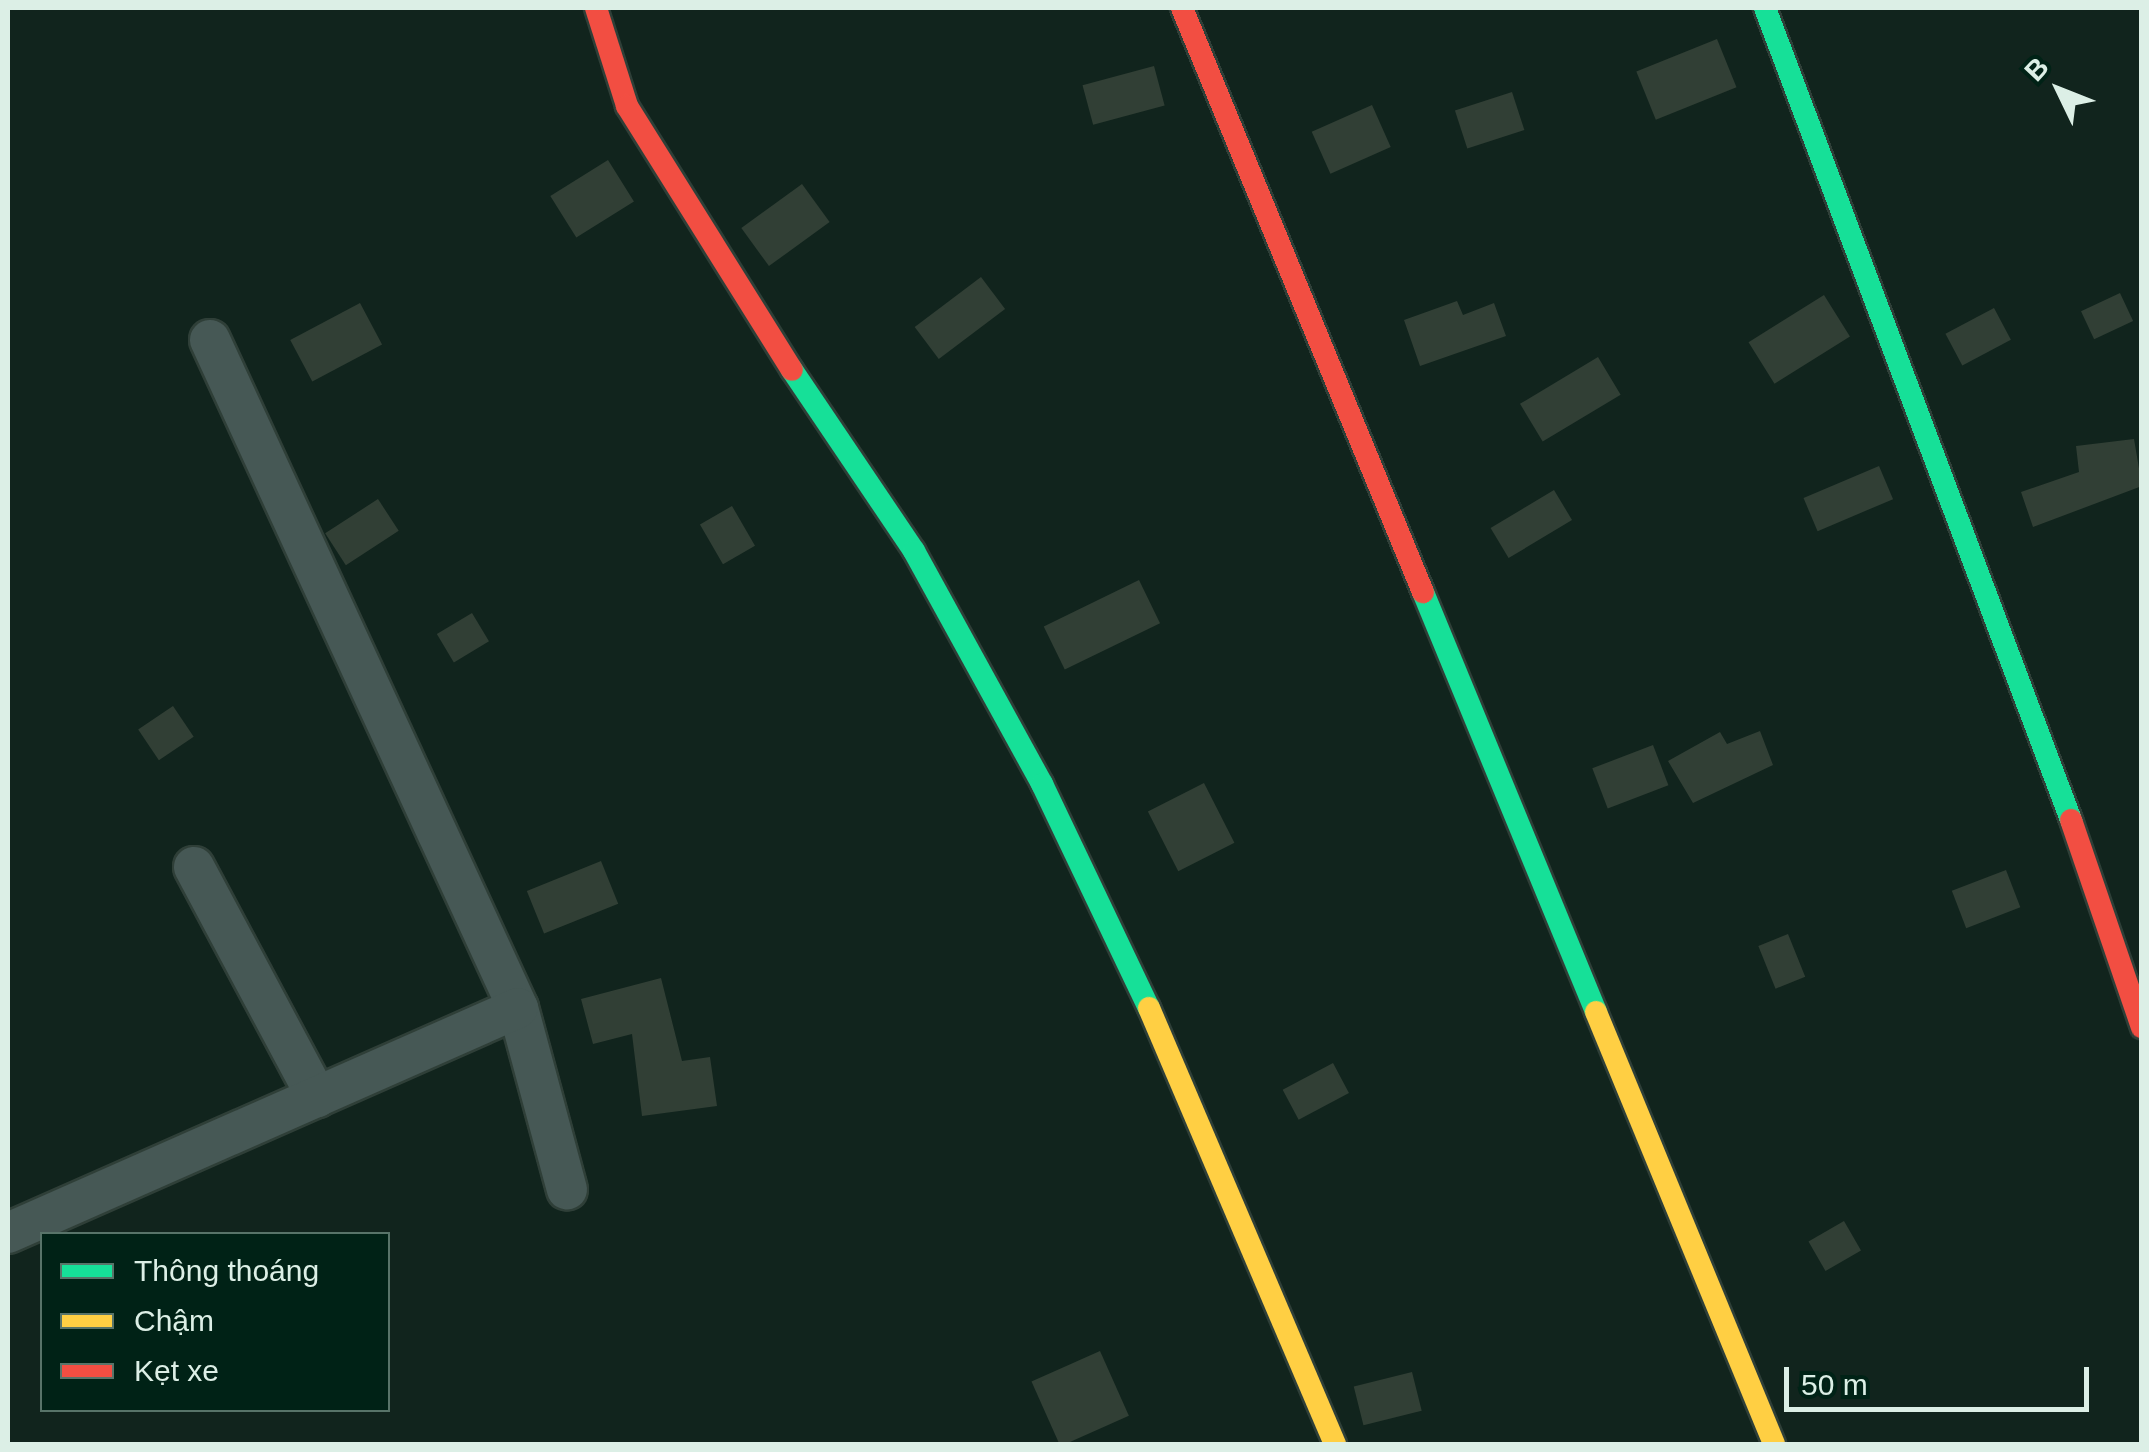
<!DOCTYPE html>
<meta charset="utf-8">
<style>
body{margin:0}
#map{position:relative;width:2149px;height:1452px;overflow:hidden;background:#11241d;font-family:Helvetica,sans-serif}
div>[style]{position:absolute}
.building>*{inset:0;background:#313f35;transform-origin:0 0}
.roads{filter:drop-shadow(2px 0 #2f3f38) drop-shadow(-2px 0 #2f3f38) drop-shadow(0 2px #2f3f38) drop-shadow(0 -2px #2f3f38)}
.street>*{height:40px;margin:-20px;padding:0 20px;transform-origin:20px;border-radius:20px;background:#465855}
.fast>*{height:22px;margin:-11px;padding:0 11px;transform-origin:11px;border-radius:11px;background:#16e098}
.slow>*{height:22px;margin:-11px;padding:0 11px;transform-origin:11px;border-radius:11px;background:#ffcf43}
.jam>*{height:22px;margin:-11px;padding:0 11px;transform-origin:11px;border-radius:11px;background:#f24e42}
span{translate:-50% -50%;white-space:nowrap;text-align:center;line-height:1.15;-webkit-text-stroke:8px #002216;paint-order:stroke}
.frame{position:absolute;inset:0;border:10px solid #dcefe6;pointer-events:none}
.legend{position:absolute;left:40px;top:1232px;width:350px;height:180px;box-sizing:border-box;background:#002216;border:2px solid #587469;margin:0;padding:12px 18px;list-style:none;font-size:30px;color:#dcefe6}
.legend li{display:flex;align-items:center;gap:20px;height:50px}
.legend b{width:50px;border:2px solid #587469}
.north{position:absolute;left:2009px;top:40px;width:100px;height:100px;-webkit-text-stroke:8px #002216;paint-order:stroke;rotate:313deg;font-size:28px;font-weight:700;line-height:40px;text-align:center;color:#dcefe6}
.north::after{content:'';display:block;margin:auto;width:35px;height:45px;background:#dcefe6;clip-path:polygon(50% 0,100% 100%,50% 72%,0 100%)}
.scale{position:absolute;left:1784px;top:1367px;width:305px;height:45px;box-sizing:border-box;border:5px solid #dcefe6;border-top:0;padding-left:12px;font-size:30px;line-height:35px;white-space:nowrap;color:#dcefe6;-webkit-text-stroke:8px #002216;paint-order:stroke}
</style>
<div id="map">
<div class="building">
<div style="left:1717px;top:39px;width:52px;height:87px;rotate:68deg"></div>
<div style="left:1154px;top:66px;width:41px;height:74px;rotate:75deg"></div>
<div style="left:1512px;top:92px;width:40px;height:60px;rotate:72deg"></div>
<div style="left:1372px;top:105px;width:46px;height:66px;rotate:66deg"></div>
<div style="left:608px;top:160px;width:49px;height:68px;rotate:58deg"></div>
<div style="left:802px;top:184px;width:47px;height:75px;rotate:54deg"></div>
<div style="left:981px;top:277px;width:40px;height:83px;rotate:53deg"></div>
<div style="left:2120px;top:293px;width:31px;height:43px;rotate:65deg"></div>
<div style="left:1824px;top:295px;width:49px;height:89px;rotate:58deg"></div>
<div style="clip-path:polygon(1457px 301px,1463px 315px,1494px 303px,1506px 336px,1420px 366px,1404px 320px)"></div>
<div style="left:360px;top:303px;width:47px;height:79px;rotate:62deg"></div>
<div style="left:1994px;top:308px;width:36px;height:55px;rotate:62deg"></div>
<div style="left:1598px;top:357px;width:44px;height:91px;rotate:59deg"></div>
<div style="clip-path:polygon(2134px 439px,2142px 486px,2033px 527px,2021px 492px,2079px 472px,2076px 446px)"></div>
<div style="left:1879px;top:466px;width:36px;height:82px;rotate:67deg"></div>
<div style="left:1554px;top:490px;width:35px;height:74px;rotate:59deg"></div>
<div style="left:378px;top:499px;width:38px;height:63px;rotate:57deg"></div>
<div style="left:732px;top:506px;width:46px;height:37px;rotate:60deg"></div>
<div style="left:1139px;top:580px;width:48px;height:106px;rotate:64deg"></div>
<div style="left:472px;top:613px;width:33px;height:41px;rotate:59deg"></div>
<div style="left:173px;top:706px;width:37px;height:42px;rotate:56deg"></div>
<div style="clip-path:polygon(1760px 731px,1773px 765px,1693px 803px,1668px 761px,1720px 732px,1727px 744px)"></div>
<div style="left:1653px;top:745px;width:43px;height:65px;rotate:69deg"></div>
<div style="left:1204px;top:783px;width:67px;height:63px;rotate:63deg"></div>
<div style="left:601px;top:861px;width:46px;height:80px;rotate:68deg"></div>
<div style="left:2006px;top:870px;width:40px;height:58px;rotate:69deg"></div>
<div style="left:1788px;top:934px;width:46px;height:32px;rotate:68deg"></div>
<div style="clip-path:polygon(661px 978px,682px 1061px,710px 1057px,717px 1106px,642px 1116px,632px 1034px,593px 1044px,581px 999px)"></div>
<div style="left:1333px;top:1063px;width:34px;height:57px;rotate:62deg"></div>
<div style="left:1844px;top:1221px;width:34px;height:41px;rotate:60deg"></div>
<div style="left:1100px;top:1351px;width:71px;height:75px;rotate:66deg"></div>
<div style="left:1412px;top:1372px;width:40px;height:60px;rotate:76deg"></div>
</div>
<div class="roads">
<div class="street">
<div style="left:210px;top:340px;width:736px;rotate:65.25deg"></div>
<div style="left:518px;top:1008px;width:188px;rotate:74.9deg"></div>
<div style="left:194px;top:867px;width:261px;rotate:61.9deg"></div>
<div style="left:8px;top:1233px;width:557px;rotate:-23.81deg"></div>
</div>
<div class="fast">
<div style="left:1765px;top:8px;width:868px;rotate:69.35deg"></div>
<div style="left:792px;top:370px;width:218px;rotate:56deg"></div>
<div style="left:914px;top:551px;width:266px;rotate:61.2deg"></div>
<div style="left:1042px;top:784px;width:248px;rotate:64.5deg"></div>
<div style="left:1423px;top:592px;width:454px;rotate:67.6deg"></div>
</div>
<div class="slow">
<div style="left:1149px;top:1008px;width:474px;rotate:66.9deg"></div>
<div style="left:1596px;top:1012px;width:467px;rotate:67.6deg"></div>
</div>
<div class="jam">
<div style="left:596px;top:8px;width:103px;rotate:72.4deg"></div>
<div style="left:627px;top:106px;width:311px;rotate:58deg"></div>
<div style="left:1182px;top:8px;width:632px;rotate:67.58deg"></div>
<div style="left:2071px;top:820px;width:219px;rotate:71.1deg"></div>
</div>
</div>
<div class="frame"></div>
<ul class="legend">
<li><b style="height:12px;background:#16e098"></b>Thông thoáng</li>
<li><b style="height:12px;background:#ffcf43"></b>Chậm</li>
<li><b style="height:12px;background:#f24e42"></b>Kẹt xe</li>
</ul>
<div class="north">B</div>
<div class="scale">50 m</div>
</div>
